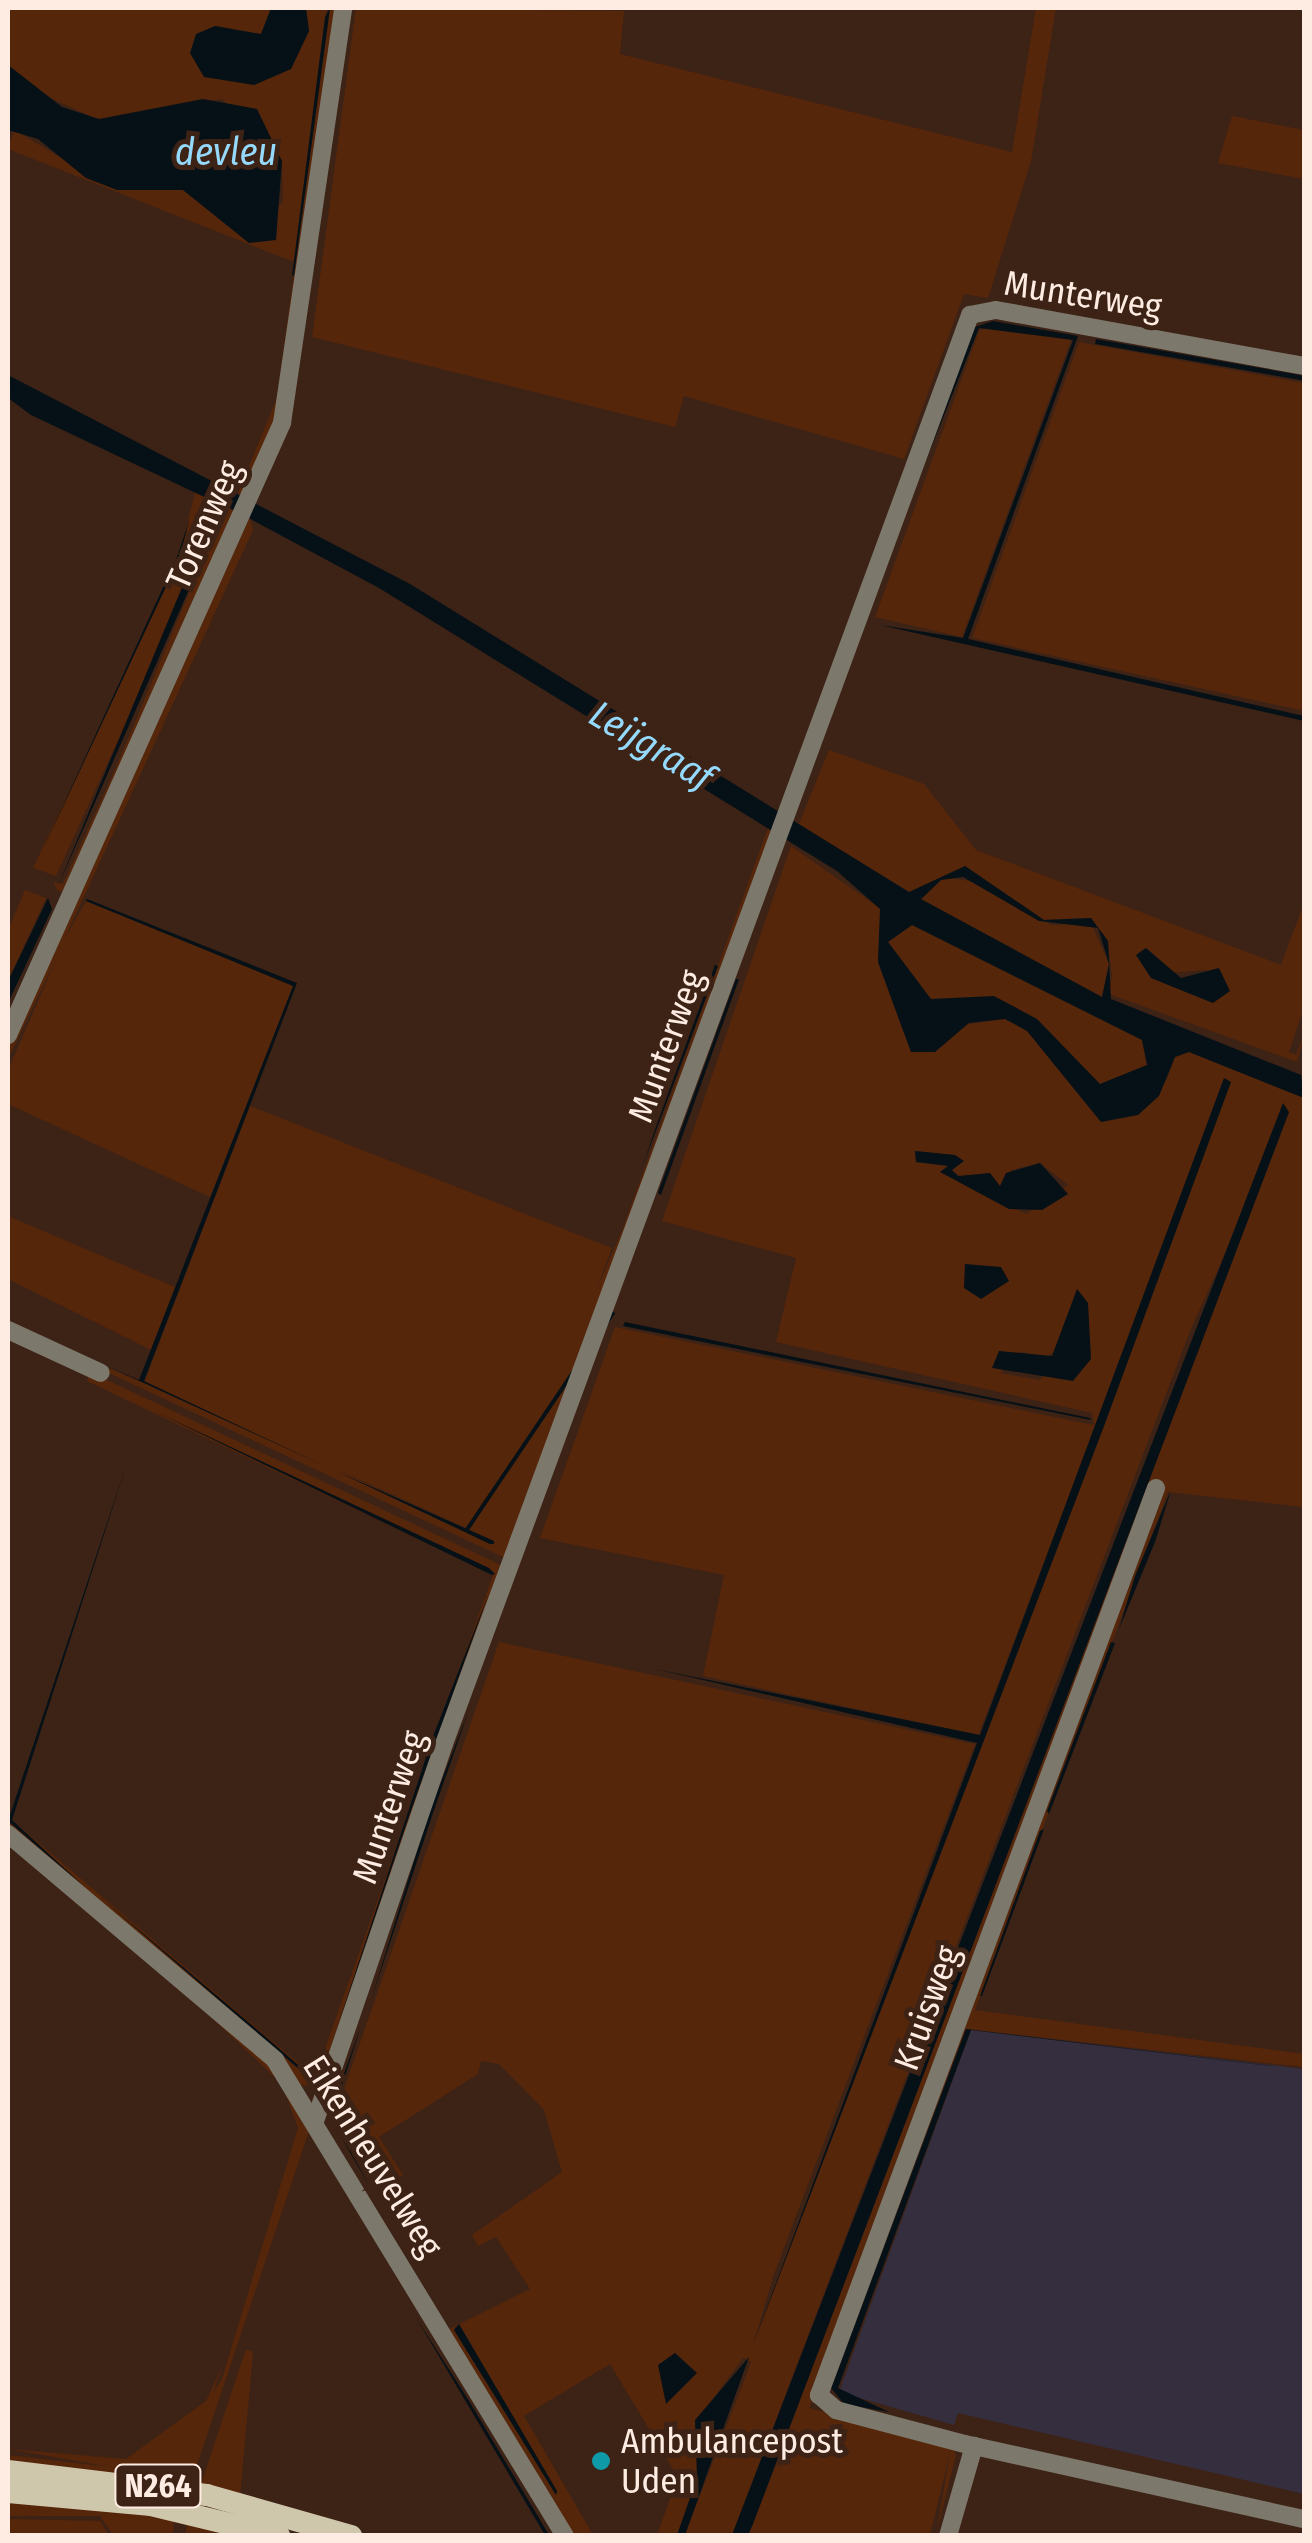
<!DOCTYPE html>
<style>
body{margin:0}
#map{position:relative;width:1312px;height:2543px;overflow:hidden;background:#3d2216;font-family:"Fira Sans Condensed",sans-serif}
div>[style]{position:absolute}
.industrial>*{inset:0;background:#342e3f}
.green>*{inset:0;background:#56260b}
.water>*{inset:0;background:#051117;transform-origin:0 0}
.minor>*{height:18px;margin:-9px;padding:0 9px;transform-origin:9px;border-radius:9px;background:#7c786b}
.major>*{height:22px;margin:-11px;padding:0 11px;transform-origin:11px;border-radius:11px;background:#cfc7ab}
.dots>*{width:28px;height:28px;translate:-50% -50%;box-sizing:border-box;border:5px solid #3d2216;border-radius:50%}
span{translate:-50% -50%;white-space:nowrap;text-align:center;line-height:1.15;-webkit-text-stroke:10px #3d2216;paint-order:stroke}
.shield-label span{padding:2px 8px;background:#3d2216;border:2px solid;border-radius:8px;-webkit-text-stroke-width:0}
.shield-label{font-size:32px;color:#feece3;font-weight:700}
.street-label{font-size:35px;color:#feece3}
.poi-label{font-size:35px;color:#feece3}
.left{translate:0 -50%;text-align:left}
.water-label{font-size:38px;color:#95dafc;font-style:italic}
.frame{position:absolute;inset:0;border:10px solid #feece3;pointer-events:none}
</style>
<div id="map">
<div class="industrial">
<div style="clip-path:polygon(971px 2030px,1304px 2069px,1304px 2494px,958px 2413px,954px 2425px,839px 2392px)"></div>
</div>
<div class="green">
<div style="clip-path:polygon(8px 8px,271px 8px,261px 34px,215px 26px,254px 85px,291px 69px,309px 31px,306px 8px,327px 8px,294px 262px,8px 149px,14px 130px,116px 190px,183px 190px,249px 243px,283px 201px,282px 161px,222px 99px,99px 120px,48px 97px,8px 65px)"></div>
<div style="clip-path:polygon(330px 8px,339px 8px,286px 390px,247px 498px,238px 493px,277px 398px)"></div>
<div style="clip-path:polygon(356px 8px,624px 11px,620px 54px,1012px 152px,1036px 8px,1056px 8px,1031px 161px,988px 298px,964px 294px,904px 459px,684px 396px,675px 427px,312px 337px)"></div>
<div style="clip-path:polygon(1232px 116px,1304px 130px,1304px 179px,1218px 163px)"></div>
<div style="clip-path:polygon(993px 325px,1071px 340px,962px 637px,875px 617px,979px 331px)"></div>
<div style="clip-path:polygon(1079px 342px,1304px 383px,1304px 711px,972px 638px)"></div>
<div style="clip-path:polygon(195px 492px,217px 503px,203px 554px,56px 876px,33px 868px,179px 559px)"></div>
<div style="clip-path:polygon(225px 507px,241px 513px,62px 892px,56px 889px,54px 882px,63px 884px,117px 765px)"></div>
<div style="clip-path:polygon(250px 517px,253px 530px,64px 940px,86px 901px,294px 985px,210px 1197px,8px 1104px,8px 1070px,59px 953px,8px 1059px,8px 1046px)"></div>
<div style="clip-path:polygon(evenodd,829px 750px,924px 784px,976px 850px,1281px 965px,1304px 903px,1304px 1007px,1289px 1052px,1296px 1055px,1304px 1034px,1297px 1062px,1109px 994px,1112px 976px,1108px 941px,1091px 918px,1044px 920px,965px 866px,948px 878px,984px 883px,1051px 925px,1091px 923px,1109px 964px,1102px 997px,921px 900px,941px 880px,909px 893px,798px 826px,829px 750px,1146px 948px,1166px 973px,1207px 970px,1213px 1003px,1151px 978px,1137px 954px,1146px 948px)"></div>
<div style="clip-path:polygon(evenodd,768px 828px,775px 833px,505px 1558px,8px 1326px,144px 1383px,250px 1106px,612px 1248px,596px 1290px,622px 1231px,768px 828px,339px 1470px,494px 1541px,490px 1544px,339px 1470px)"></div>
<div style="clip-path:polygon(evenodd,791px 846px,881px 909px,878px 962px,904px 1034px,935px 1052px,962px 1025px,1005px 1019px,1027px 1031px,1101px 1122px,1166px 1081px,1175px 1057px,1189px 1052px,1304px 1098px,1304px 1507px,1168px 1492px,975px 2010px,1304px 2054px,1304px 2067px,966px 2029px,827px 2392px,1154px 1487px,809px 2408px,950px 2443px,956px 2455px,936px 2535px,950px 2453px,930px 2535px,748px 2535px,1289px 1112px,1190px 1331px,732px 2535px,685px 2535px,751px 2362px,743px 2358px,704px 2411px,696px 2487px,677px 2535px,657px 2535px,678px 2477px,610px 2364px,524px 2416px,593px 2535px,571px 2535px,447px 2330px,530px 2289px,496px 2237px,478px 2246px,472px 2235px,562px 2172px,544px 2110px,499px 2064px,481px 2061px,478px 2074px,379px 2137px,403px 2175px,379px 2190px,335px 2115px,499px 1642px,974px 1744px,978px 1735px,703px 1676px,724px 1575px,540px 1538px,615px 1327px,1094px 1425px,1092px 1413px,776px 1342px,796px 1258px,662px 1221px,791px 846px,1228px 1077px,1104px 1426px,753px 2345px,774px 2274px,1228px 1077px,791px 846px,915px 1151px,955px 1155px,952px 1170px,965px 1180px,989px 1173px,1000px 1186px,1011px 1170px,1040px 1163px,1068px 1185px,1026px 1214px,940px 1172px,948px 1166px,916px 1162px,915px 1151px,791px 846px,1077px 1289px,1088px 1303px,1083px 1324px,1040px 1380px,1000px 1373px,1023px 1351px,1041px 1360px,1061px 1348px,1077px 1289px,791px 846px,456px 2324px,459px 2325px,556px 2494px,454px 2330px,456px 2324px)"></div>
<div style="clip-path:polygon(25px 890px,46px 898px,8px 981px,8px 930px)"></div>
<div style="clip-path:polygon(912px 925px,1142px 1040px,1147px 1065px,1100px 1084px,1028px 1014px,931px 999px,888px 942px)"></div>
<div style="clip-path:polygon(8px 1216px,175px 1287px,151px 1350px,8px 1279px)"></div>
<div style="clip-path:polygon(90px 1372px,503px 1566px,319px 2086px,300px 2085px,8px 1826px,8px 1817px,315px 2077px,493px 1575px,87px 1381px)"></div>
<div style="clip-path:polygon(195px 2002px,274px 2068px,309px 2131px,192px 2480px,201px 2484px,246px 2349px,253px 2352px,240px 2497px,8px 2467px,8px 2455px,111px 2467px,8px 2449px,126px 2459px,206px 2401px,224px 2363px,213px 2392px,222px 2379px,298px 2128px,282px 2084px)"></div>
<div style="clip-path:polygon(8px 2496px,137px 2508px,265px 2535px,185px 2535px,187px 2525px,174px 2520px,173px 2535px,113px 2535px,100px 2516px,8px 2516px)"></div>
<div style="clip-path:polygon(8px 2519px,100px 2521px,109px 2535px,8px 2535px)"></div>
</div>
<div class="water">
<div style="clip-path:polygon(271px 8px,306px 8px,309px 31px,291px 69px,254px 85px,204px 77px,190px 53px,196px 34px,215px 26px,261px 34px)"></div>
<div style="clip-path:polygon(330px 8px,294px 275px,292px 276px,325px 17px)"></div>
<div style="clip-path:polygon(8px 65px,62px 107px,99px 119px,203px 99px,257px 109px,282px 161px,276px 240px,249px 243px,183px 190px,117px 190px,86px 178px,38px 139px,8px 130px)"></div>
<div style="clip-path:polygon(993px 321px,1078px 336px,968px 639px,1304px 716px,1304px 721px,880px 625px,963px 638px,1073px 340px,979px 328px,917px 483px,975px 327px)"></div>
<div style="left:1096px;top:339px;width:211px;height:5px;rotate:10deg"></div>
<div style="clip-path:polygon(evenodd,8px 375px,410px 584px,909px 892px,965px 866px,1044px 920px,1091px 918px,1108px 941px,1111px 999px,1301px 1075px,1304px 1098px,1189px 1052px,1175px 1057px,1159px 1096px,1138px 1115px,1101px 1122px,1027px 1031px,1005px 1019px,969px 1023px,935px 1052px,911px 1052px,878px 962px,880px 909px,837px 871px,379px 588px,226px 506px,58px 886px,217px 503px,31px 415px,8px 398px,8px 375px,963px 877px,1039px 921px,1098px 928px,1109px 964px,1102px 997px,921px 899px,941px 880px,963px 877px,8px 375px,912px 925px,1142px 1040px,1147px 1065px,1100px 1084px,1037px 1019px,994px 996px,931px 999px,888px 942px,912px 925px)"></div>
<div style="clip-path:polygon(190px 518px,179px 559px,39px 858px,177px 557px)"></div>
<div style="clip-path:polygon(48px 898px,52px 909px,8px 1003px,8px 981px)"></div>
<div style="clip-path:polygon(87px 899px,297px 983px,144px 1381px,327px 1467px,109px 1367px,139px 1380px,293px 986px,86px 901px,66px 942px)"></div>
<div style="clip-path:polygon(1146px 948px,1181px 978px,1219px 968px,1230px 991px,1213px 1003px,1151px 978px,1136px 955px)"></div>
<div style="clip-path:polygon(715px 965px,718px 966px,643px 1165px,657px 1124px)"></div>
<div style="clip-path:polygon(736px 979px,739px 979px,661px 1195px,658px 1193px)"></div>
<div style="clip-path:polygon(1224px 1078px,1231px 1082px,1104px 1426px,753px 2345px,977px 1743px,655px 1669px,980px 1735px)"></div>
<div style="clip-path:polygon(1283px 1103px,1289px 1112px,753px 2524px,748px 2535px,732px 2535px)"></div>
<div style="clip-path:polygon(915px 1151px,955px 1155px,964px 1161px,952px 1170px,958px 1176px,990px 1173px,1000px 1186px,1006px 1173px,1040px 1163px,1068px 1194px,1042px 1210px,1009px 1209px,940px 1172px,948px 1166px,916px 1162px)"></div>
<div style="clip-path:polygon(965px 1264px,1001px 1267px,1009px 1281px,981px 1299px,964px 1288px)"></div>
<div style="clip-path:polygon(1077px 1289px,1088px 1303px,1091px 1359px,1073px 1381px,992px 1368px,999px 1351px,1052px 1356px)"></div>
<div style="left:612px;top:1311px;width:4px;height:262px;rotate:34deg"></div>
<div style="clip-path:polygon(625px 1322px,1090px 1418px,1091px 1420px,623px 1326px)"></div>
<div style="clip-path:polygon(154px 1411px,489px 1568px,495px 1574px,492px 1575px)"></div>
<div style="clip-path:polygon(128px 1460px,12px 1820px,88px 1890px,8px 1821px)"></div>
<div style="clip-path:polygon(336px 1471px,494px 1541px,494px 1544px,490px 1544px)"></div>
<div style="clip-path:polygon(1171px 1490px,1155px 1542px,1119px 1629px,1135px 1576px)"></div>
<div style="clip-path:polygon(489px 1593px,409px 1816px,325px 2065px,432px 1739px)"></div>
<div style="clip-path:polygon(1111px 1642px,1115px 1643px,1049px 1814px,1047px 1811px)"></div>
<div style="clip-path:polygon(469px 1710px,433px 1813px,371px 2000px,429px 1813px)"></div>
<div style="clip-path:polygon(1044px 1829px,982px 1996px,980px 1996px,1040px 1831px)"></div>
<div style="clip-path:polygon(100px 1897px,266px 2037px,312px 2077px,308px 2077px)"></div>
<div style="clip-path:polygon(361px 2026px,332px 2117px,370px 2187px,329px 2116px)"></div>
<div style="clip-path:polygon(966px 2029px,1304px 2070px,971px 2030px,838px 2388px,889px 2412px,844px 2404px,831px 2388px)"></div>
<div style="clip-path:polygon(415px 2316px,469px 2401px,549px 2535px,545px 2535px)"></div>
<div style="clip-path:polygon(459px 2324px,557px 2491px,556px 2495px,454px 2330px)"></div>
<div style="clip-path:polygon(675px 2353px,697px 2373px,666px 2404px,658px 2365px)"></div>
<div style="clip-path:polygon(749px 2357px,685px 2535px,677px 2535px,697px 2478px,695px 2420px)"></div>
</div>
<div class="minor">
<div style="left:8px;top:1035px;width:671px;rotate:-65.88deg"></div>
<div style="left:282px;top:423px;width:419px;rotate:-81.6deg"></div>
<div style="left:8px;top:1330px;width:102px;rotate:24.8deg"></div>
<div style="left:1156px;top:1488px;width:968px;rotate:110.38deg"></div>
<div style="left:819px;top:2395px;width:23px;rotate:41deg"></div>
<div style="left:836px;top:2410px;width:133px;rotate:14.8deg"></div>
<div style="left:965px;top:2444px;width:347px;rotate:12.5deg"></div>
<div style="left:8px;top:1834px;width:350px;rotate:40.2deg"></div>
<div style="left:275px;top:2060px;width:557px;rotate:58.65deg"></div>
<div style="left:315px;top:2121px;width:398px;rotate:-71.1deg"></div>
<div style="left:444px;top:1744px;width:1523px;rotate:-69.79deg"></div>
<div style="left:970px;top:315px;width:26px;rotate:-11deg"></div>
<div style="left:996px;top:310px;width:313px;rotate:10.3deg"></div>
<div style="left:948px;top:2536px;width:94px;rotate:-73.9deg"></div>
</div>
<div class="major">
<div style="left:8px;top:2471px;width:200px;rotate:6.9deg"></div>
<div style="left:207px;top:2495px;width:150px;rotate:15.9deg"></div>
<div style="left:8px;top:2492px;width:144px;rotate:5.2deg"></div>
<div style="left:151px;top:2505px;width:132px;rotate:13.6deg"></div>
</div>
<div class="dots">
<div style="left:601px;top:2461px;background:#0f9aa8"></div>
</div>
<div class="shield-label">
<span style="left:158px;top:2486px">N264</span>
</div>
<div class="street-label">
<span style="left:1083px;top:295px;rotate:9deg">Munterweg</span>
<span style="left:204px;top:525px;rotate:-66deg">Torenweg</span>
<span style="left:666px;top:1046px;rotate:-70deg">Munterweg</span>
<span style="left:389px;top:1807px;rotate:-71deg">Munterweg</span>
<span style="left:927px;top:2008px;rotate:-70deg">Kruisweg</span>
<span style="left:373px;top:2156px;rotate:58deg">Eikenheuvelweg</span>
</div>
<div class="poi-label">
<span class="left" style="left:621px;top:2461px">Ambulancepost<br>Uden</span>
</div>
<div class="water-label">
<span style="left:226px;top:153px">devleu</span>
<span style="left:651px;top:746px;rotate:31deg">Leijgraaf</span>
</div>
<div class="frame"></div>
</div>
